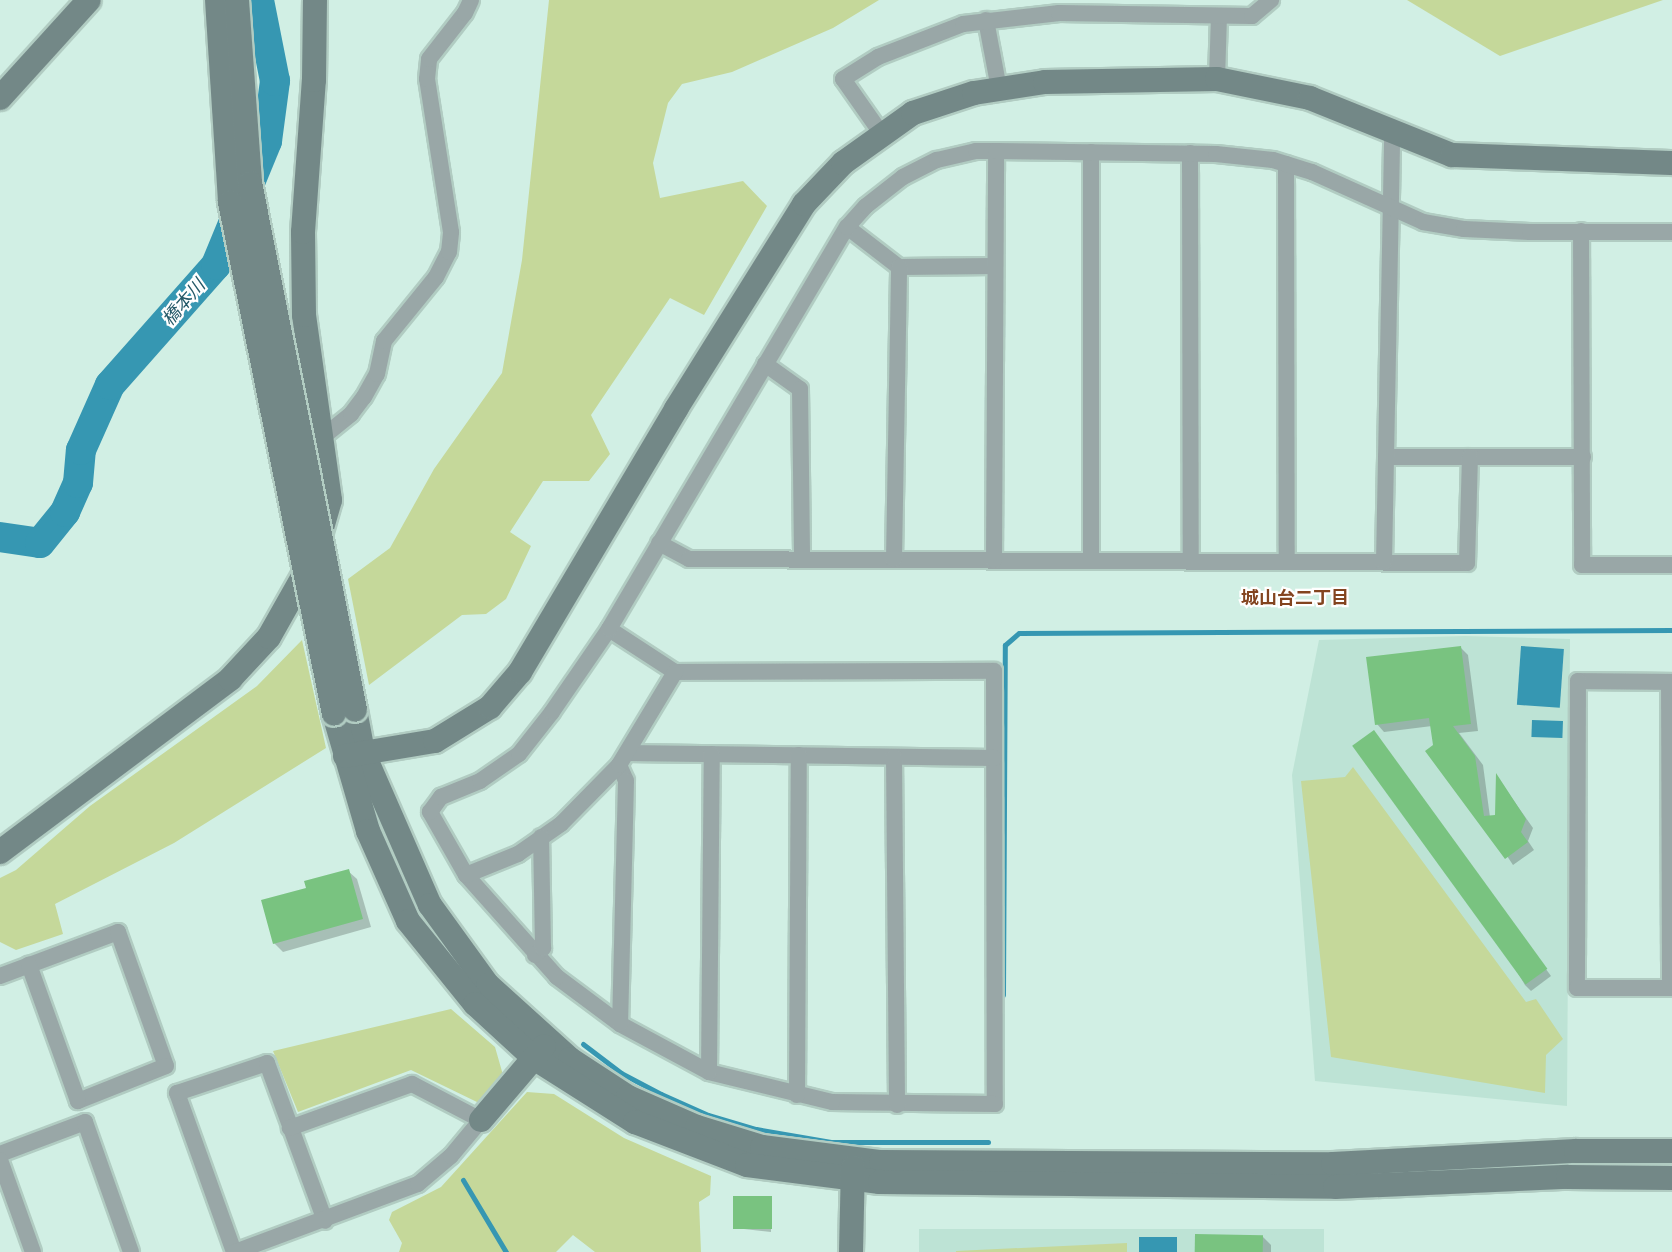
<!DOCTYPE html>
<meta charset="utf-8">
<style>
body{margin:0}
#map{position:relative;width:1672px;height:1252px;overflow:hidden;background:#d1efe4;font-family:"Open Sans","Noto Sans JP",sans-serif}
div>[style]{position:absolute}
.built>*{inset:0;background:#bde3d5;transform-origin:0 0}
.green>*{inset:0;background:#c5d89a}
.water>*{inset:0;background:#3697b2;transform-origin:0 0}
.shadow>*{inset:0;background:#0003}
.stream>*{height:5px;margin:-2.5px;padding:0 2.5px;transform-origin:2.5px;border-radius:2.5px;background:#3697b2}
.river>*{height:30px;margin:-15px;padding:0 15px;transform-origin:15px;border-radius:15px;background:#3697b2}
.building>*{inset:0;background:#79c380;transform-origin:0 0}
.roads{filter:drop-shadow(2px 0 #b1ccc2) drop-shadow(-2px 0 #b1ccc2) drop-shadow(0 2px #b1ccc2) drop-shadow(0 -2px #b1ccc2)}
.street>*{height:16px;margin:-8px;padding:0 8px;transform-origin:8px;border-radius:8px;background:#99a7a7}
.secondary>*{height:24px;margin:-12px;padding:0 12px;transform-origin:12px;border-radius:12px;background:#738887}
.bridges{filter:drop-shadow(2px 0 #b1ccc2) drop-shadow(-2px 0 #b1ccc2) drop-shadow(0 2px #b1ccc2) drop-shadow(0 -2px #b1ccc2)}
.secondary-bridge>*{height:24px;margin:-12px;padding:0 12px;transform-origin:12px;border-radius:12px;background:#738887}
span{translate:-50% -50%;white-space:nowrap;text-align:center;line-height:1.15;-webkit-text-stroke:4.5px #fff;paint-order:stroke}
.water-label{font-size:18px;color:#265a69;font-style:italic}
.neighbourhood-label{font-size:18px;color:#83441f;font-weight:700}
</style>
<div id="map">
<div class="built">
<div style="clip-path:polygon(1465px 636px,1570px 639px,1567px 1106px,1315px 1081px,1292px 775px,1319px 640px)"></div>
<div style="left:919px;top:1229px;width:405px;height:23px"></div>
</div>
<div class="green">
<div style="clip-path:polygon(549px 0,879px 0,833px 28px,732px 72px,682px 84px,668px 103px,653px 163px,660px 198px,743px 181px,767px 206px,704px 315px,670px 298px,591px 415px,610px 454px,589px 481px,543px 481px,510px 532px,531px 546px,506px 599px,486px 614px,462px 615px,369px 685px,348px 579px,390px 548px,434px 469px,502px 373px,522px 260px)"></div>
<div style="clip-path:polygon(1407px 0,1663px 0,1500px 56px)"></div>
<div style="clip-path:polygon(302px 640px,326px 748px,174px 843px,55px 904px,63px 934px,16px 950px,0 942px,0 878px,16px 870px,90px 806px,257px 686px)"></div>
<div style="clip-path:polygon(1353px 767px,1526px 1002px,1536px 999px,1563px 1039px,1546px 1055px,1545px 1093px,1331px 1057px,1301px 781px,1345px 777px)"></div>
<div style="clip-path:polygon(451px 1009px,495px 1047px,503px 1075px,479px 1103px,411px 1070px,298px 1112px,273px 1051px)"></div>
<div style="clip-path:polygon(527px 1092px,554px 1094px,624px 1138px,711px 1176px,710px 1195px,699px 1202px,701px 1252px,595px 1252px,573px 1235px,556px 1252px,399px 1252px,402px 1243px,389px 1220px,392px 1212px,441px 1187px)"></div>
<div style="clip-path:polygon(1127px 1243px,1127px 1252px,956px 1252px,956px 1251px)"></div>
</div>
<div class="water">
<div style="left:1521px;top:646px;width:43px;height:59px;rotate:4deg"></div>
<div style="left:1532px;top:720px;width:31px;height:17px;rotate:2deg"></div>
<div style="left:1139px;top:1237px;width:38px;height:15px"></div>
</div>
<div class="shadow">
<div style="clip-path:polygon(1460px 647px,1468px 655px,1478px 731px,1459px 733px,1483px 765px,1490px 817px,1497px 817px,1497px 777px,1533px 828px,1528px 841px,1534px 850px,1513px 865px,1434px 746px,1432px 726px,1384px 732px,1377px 724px)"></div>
<div style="clip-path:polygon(1374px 732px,1551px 976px,1531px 991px,1525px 985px)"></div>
<div style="clip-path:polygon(348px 871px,357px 879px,371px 927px,283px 952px,274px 943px,308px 889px)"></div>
<div style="clip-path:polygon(771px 1198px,771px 1232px,735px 1228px)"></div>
<div style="clip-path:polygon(1262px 1236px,1271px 1245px,1271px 1252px,1197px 1252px)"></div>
</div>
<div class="stream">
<div style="left:1003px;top:995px;width:350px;rotate:-89.7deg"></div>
<div style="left:1005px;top:645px;width:18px;rotate:-41deg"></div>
<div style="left:1019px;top:633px;width:653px;rotate:-0.26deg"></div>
<div style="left:583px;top:1044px;width:48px;rotate:37.3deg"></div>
<div style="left:621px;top:1073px;width:45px;rotate:27.7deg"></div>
<div style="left:661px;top:1094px;width:51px;rotate:24.1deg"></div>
<div style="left:708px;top:1115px;width:50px;rotate:16.3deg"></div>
<div style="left:756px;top:1129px;width:76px;rotate:9.8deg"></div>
<div style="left:831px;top:1142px;width:157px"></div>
<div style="left:463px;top:1180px;width:84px;rotate:59.2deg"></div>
</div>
<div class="river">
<div style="left:0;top:537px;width:40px;rotate:8.5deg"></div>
<div style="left:40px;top:543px;width:40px;rotate:-51deg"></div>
<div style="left:65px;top:512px;width:32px;rotate:-66deg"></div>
<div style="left:78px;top:483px;width:33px;rotate:-85deg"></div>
<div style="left:81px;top:450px;width:71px;rotate:-66deg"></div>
<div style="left:110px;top:385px;width:160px;rotate:-48.5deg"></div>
<div style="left:216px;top:265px;width:134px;rotate:-67.6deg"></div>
<div style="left:267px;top:141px;width:61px;rotate:-82.4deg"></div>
<div style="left:275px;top:81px;width:83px;rotate:-101.2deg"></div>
</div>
<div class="building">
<div style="clip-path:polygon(1461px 646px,1471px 724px,1453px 726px,1475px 756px,1484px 816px,1495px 815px,1496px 773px,1526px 819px,1521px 832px,1528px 842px,1505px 859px,1425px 751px,1433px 745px,1429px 718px,1375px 725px,1366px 657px)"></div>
<div style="left:1374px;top:730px;width:295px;height:27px;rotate:54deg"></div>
<div style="clip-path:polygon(349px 869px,363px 919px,273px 944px,261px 900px,306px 888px,304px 881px)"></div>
<div style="left:733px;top:1196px;width:39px;height:33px"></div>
<div style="left:1195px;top:1234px;width:68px;height:18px;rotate:1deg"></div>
</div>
<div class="roads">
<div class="street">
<div style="left:986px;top:20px;width:70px;rotate:79.3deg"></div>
<div style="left:1217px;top:79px;width:62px;rotate:-88.2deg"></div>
<div style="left:881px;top:133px;width:66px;rotate:-125.1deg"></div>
<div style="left:843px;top:79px;width:41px;rotate:-32.2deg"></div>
<div style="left:878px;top:57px;width:91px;rotate:-21.2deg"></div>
<div style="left:963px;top:24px;width:97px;rotate:-6.5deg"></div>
<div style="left:1059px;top:13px;width:193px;rotate:0.9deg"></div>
<div style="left:1252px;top:16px;width:25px;rotate:-40deg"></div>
<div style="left:1091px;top:152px;width:409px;rotate:90deg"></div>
<div style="left:1190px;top:153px;width:408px;rotate:89.9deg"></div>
<div style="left:1286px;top:164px;width:398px;rotate:89.9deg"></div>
<div style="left:847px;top:227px;width:66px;rotate:37.6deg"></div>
<div style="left:899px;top:267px;width:96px;rotate:-0.6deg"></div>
<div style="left:1581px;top:231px;width:334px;rotate:89.8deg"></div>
<div style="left:1582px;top:565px;width:90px"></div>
<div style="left:765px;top:364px;width:43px;rotate:35.5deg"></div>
<div style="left:800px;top:389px;width:170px;rotate:89.3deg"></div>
<div style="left:324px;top:436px;width:35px;rotate:-39deg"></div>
<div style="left:351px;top:414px;width:21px;rotate:-53deg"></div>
<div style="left:364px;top:397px;width:26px;rotate:-61deg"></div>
<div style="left:377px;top:374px;width:34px;rotate:-78deg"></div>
<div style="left:384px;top:341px;width:82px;rotate:-50.9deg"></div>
<div style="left:436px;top:277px;width:28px;rotate:-63deg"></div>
<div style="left:449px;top:252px;width:20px;rotate:-84deg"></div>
<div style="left:451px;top:232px;width:155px;rotate:-98.9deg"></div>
<div style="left:427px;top:79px;width:20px;rotate:-84deg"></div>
<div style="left:429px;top:59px;width:58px;rotate:-52deg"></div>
<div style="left:465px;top:13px;width:14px;rotate:-65deg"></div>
<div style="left:1386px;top:457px;width:197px"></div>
<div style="left:659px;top:543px;width:34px;rotate:28deg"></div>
<div style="left:689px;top:559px;width:778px;rotate:0.29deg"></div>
<div style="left:1467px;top:563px;width:106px;rotate:-88.4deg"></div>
<div style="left:894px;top:559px;width:292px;rotate:-89deg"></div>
<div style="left:994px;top:560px;width:409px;rotate:-89.7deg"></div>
<div style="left:1384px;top:562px;width:430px;rotate:-88.9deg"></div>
<div style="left:609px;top:629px;width:79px;rotate:33.1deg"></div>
<div style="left:675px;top:672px;width:319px;rotate:-0.2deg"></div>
<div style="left:994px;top:671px;width:433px;rotate:89.9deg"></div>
<div style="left:995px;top:1104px;width:163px;rotate:-179.3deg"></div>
<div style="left:832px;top:1102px;width:127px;rotate:-166.3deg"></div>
<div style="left:709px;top:1072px;width:101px;rotate:-151.7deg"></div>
<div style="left:620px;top:1024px;width:79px;rotate:-143.3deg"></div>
<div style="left:557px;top:977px;width:137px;rotate:-131.7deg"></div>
<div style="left:466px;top:875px;width:73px;rotate:-119.7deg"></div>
<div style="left:430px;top:812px;width:19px;rotate:-54deg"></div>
<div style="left:441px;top:797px;width:42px;rotate:-22.3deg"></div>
<div style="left:480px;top:781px;width:47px;rotate:-34.7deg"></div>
<div style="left:519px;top:754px;width:53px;rotate:-51.8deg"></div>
<div style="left:552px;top:712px;width:101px;rotate:-55.5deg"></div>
<div style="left:609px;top:629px;width:467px;rotate:-59.4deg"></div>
<div style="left:847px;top:227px;width:28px;rotate:-48deg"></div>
<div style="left:866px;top:206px;width:47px;rotate:-38.1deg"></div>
<div style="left:903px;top:177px;width:38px;rotate:-27deg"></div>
<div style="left:937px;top:160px;width:40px;rotate:-13deg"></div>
<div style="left:976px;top:151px;width:20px"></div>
<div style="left:996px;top:151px;width:220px;rotate:0.8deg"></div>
<div style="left:1216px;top:154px;width:57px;rotate:6deg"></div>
<div style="left:1273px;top:160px;width:41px;rotate:17.1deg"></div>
<div style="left:1312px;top:172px;width:122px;rotate:24.2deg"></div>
<div style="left:1423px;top:222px;width:42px;rotate:9.7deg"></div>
<div style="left:1464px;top:229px;width:66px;rotate:2.6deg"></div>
<div style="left:1530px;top:232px;width:142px"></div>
<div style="left:1669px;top:682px;width:306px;rotate:89.8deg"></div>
<div style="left:1672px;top:682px;width:94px;rotate:-179.4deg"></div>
<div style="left:1578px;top:681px;width:307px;rotate:90.2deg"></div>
<div style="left:1577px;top:988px;width:95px"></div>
<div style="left:627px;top:753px;width:367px;rotate:0.8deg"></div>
<div style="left:894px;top:757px;width:348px;rotate:89.5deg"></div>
<div style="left:619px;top:765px;width:17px;rotate:66deg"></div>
<div style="left:626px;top:781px;width:243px;rotate:91.4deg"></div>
<div style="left:466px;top:875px;width:56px;rotate:-22deg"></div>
<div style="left:518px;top:854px;width:52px;rotate:-34.9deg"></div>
<div style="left:561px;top:824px;width:83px;rotate:-45.5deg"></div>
<div style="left:619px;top:765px;width:109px;rotate:-58.9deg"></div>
<div style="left:535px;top:955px;width:11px;rotate:-41deg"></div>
<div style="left:543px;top:948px;width:111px;rotate:-91deg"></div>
<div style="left:0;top:976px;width:126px;rotate:-20.4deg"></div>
<div style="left:118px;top:932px;width:142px;rotate:70.3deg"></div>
<div style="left:166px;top:1066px;width:95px;rotate:158.3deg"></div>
<div style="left:78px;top:1101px;width:145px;rotate:-109.8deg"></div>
<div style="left:709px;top:1072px;width:318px;rotate:-89.5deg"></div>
<div style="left:797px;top:1095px;width:340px;rotate:-89.7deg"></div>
<div style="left:0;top:1154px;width:91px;rotate:-20.6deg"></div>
<div style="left:85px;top:1122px;width:138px;rotate:70.5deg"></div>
<div style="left:0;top:1160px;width:98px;rotate:70.3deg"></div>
<div style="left:234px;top:1252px;width:169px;rotate:-109.7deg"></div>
<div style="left:177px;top:1093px;width:95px;rotate:-18.4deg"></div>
<div style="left:267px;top:1063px;width:168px;rotate:69.8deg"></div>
<div style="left:235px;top:1252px;width:195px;rotate:-20.4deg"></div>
<div style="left:418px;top:1184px;width:43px;rotate:-40.3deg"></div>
<div style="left:451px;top:1156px;width:47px;rotate:-50.2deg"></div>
<div style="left:481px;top:1120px;width:78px;rotate:-152.4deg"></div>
<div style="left:412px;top:1084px;width:130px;rotate:160.2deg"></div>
</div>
<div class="secondary">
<div style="left:0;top:98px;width:132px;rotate:-47.8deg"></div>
<div style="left:355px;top:710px;width:43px;rotate:79.2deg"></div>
<div style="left:363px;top:752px;width:167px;rotate:66.4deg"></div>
<div style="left:430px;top:905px;width:99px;rotate:54.1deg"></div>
<div style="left:488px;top:985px;width:110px;rotate:42.1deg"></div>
<div style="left:570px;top:1059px;width:69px;rotate:33.2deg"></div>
<div style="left:628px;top:1097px;width:75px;rotate:23.5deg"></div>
<div style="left:697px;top:1127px;width:68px;rotate:17.1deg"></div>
<div style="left:762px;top:1147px;width:120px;rotate:7.2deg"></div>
<div style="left:881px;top:1162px;width:452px;rotate:0.3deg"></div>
<div style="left:1333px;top:1164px;width:243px;rotate:-3.1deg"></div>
<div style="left:1576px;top:1151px;width:96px"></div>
<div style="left:334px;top:714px;width:122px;rotate:73.8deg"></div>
<div style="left:368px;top:831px;width:98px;rotate:66deg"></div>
<div style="left:408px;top:921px;width:107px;rotate:51.1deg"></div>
<div style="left:475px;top:1004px;width:80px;rotate:42.5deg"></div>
<div style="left:534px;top:1058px;width:120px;rotate:32.4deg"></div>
<div style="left:635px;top:1122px;width:120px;rotate:21deg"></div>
<div style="left:747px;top:1165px;width:134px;rotate:7.3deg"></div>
<div style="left:880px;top:1182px;width:455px;rotate:0.6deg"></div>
<div style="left:1335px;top:1187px;width:233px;rotate:-2.5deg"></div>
<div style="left:1568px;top:1177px;width:104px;rotate:0.6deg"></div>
<div style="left:345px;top:756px;width:91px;rotate:-9.5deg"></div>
<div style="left:435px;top:741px;width:65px;rotate:-31.7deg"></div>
<div style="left:490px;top:707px;width:46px;rotate:-49.4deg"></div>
<div style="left:520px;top:672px;width:306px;rotate:-59.3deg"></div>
<div style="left:676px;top:409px;width:242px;rotate:-58deg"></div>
<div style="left:804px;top:204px;width:57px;rotate:-46.4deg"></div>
<div style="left:843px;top:163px;width:86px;rotate:-35.5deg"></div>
<div style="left:913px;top:113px;width:64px;rotate:-18.2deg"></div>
<div style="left:974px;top:93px;width:72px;rotate:-8.8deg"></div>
<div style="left:1045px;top:82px;width:172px;rotate:-1deg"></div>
<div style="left:1217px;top:79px;width:95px;rotate:11.5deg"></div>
<div style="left:1310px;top:98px;width:153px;rotate:21.9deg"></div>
<div style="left:1452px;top:155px;width:220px;rotate:2.1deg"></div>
<div style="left:0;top:852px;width:288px;rotate:-36.9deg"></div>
<div style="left:230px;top:679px;width:57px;rotate:-47.1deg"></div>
<div style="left:269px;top:637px;width:90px;rotate:-60.6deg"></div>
<div style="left:313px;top:559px;width:61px;rotate:-73.9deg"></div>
<div style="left:330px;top:500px;width:187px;rotate:-98deg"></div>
<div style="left:304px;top:315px;width:83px;rotate:-90.7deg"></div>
<div style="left:303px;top:232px;width:152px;rotate:-85.9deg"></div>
<div style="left:314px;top:80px;width:80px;rotate:-89.3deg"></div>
<div style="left:481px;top:1120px;width:97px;rotate:-49.6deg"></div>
<div style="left:851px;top:1252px;width:85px;rotate:-88.7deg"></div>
</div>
</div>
<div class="bridges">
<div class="secondary-bridge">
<div style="left:217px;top:0;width:202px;rotate:86.3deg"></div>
<div style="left:230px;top:202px;width:522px;rotate:78.52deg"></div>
<div style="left:237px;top:0;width:183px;rotate:85.9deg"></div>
<div style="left:250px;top:183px;width:537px;rotate:78.73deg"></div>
</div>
</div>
<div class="water-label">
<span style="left:183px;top:302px;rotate:-49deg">橋本川</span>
</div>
<div class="neighbourhood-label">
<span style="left:1295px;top:597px">城山台二丁目</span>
</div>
</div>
